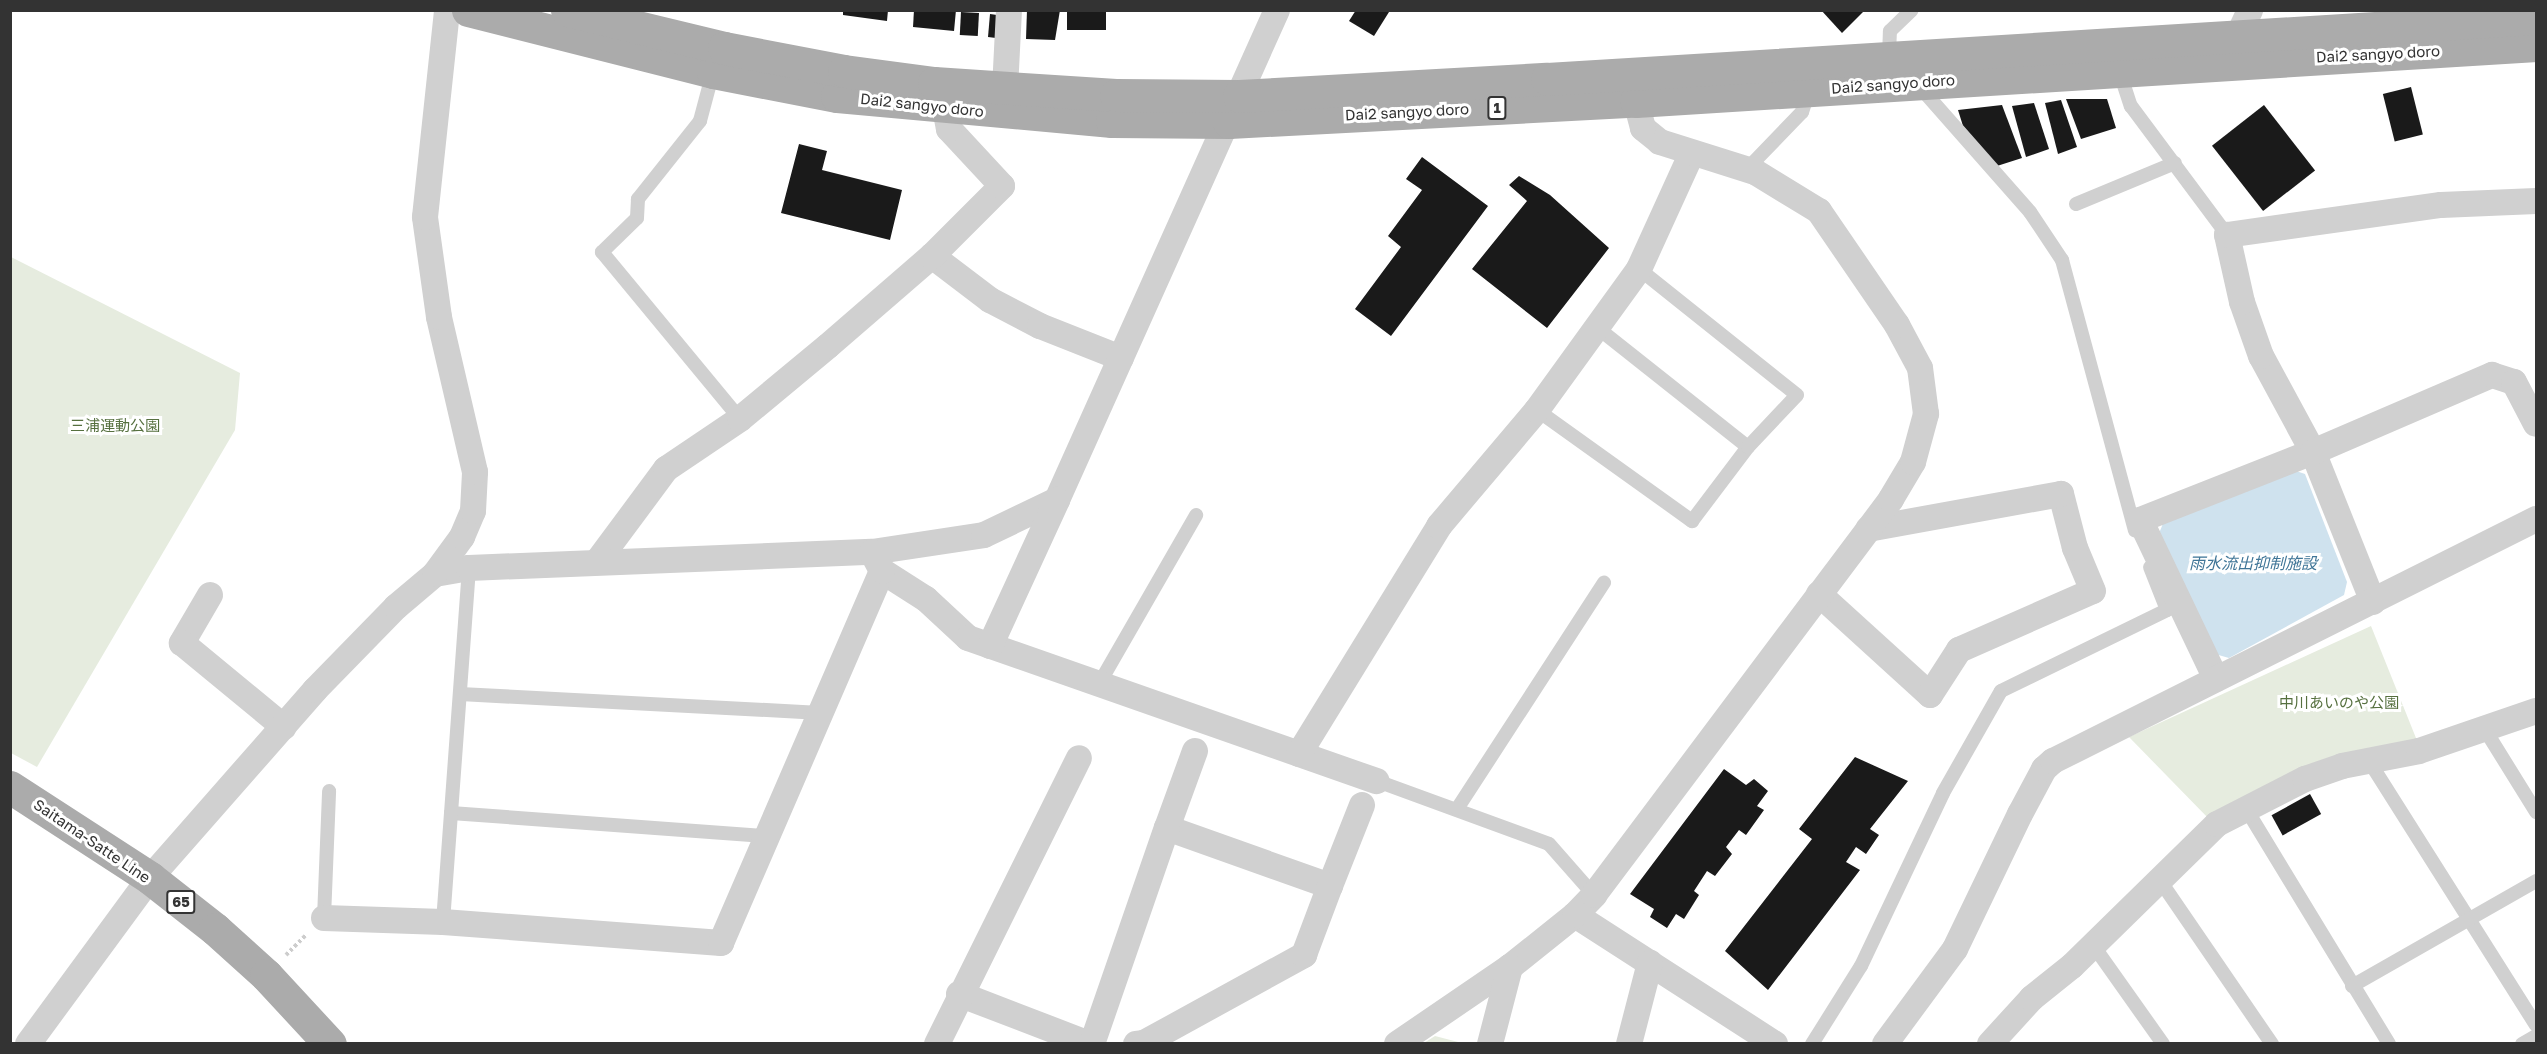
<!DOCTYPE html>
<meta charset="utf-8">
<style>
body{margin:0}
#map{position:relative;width:2547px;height:1054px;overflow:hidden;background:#fff;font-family:"Golos Text","Noto Sans JP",sans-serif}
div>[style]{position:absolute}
.green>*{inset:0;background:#e6ecdf}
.water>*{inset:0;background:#cfe2ee}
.building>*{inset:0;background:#1a1a1a;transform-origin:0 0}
.path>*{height:4px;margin-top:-2px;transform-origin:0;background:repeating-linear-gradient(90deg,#cdcdcd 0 3px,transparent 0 6px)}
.service>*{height:14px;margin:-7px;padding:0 7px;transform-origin:7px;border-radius:7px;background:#d0d0d0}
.minor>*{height:26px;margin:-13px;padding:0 13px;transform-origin:13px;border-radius:13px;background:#d0d0d0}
.primary>*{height:33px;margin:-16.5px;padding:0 16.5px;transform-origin:16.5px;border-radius:16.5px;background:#ababab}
span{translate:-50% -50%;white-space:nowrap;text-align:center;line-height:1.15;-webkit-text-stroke:6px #fff;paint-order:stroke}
.shield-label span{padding:2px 4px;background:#fff;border:2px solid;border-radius:4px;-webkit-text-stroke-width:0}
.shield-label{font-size:14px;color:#333;font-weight:700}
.street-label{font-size:15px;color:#333}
.park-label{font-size:15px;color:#56703f}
.water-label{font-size:16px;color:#3f7597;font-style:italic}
.frame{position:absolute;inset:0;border:12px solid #333;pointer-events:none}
</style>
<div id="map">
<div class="green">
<div style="clip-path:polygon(11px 257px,240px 373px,235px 430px,37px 767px,11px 753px)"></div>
<div style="clip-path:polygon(2371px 626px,2418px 743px,2210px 820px,2129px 737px)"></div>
<div style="clip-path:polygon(1435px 1036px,1462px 1043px,1424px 1043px)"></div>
</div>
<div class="water">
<div style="clip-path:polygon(2293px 470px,2305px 474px,2347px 582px,2344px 595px,2229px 658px,2215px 654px,2158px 536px,2164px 521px)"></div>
</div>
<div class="building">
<div style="clip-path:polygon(843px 10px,888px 10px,887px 21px,843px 15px)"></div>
<div style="clip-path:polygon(914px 10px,956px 10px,954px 31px,913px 27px)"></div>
<div style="clip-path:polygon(1027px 10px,1060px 10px,1055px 40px,1026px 39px)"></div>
<div style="left:1067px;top:10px;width:39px;height:20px"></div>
<div style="clip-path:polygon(1356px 10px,1387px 10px,1389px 12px,1374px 36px,1349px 21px)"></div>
<div style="clip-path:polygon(1821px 10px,1865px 10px,1842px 33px)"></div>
<div style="left:961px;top:12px;width:18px;height:23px;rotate:3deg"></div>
<div style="clip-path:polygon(990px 14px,997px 15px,996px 38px,988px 37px)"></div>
<div style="left:2411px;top:87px;width:49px;height:29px;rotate:76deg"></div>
<div style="clip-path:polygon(2066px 99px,2107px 99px,2116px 128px,2081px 139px)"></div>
<div style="clip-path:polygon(2061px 100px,2077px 147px,2058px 154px,2045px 103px)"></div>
<div style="clip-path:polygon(2034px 103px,2049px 149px,2026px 157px,2012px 106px)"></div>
<div style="clip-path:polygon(2002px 105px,2022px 158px,1997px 166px,1963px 126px,1958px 110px)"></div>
<div style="left:2264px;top:105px;width:83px;height:66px;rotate:52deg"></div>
<div style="clip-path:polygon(799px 144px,827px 151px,822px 170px,902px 190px,890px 240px,781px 213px)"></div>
<div style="clip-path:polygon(1422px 157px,1488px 206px,1391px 336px,1355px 309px,1401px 247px,1388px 236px,1422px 190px,1406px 179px)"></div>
<div style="clip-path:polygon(1519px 176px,1550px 195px,1609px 248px,1547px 328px,1472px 269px,1527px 201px,1509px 185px)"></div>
<div style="clip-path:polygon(1855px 757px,1908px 781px,1870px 829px,1879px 835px,1866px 854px,1856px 847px,1846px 862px,1860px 870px,1768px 990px,1725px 951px,1812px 839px,1799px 829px)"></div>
<div style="clip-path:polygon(1724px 769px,1746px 785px,1754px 779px,1768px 791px,1757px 806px,1764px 810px,1746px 835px,1739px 830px,1726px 847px,1732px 854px,1715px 876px,1707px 871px,1694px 891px,1699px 895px,1684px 919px,1676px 914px,1667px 928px,1650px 917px,1654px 909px,1630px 894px)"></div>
<div style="left:2310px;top:794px;width:23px;height:44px;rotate:61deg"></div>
</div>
<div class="path">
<div style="left:286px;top:955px;width:28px;rotate:-45deg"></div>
</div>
<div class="service">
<div style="left:1889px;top:57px;width:26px;rotate:-88deg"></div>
<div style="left:1890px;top:31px;width:30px;rotate:-44deg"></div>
<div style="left:2119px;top:70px;width:38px;rotate:72deg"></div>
<div style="left:2131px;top:106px;width:161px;rotate:53.3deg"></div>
<div style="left:713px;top:72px;width:51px;rotate:104.9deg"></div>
<div style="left:700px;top:121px;width:100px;rotate:128.5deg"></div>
<div style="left:638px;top:199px;width:19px;rotate:93deg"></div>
<div style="left:637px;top:218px;width:49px;rotate:135.8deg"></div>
<div style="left:602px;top:252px;width:217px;rotate:50.4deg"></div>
<div style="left:1919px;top:86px;width:168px;rotate:48.6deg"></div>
<div style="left:2030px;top:212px;width:58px;rotate:56.3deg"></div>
<div style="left:2062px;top:260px;width:280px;rotate:74.9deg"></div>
<div style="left:1747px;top:169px;width:79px;rotate:-46deg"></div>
<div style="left:1802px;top:112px;width:22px;rotate:-72deg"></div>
<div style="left:2076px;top:204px;width:107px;rotate:-22.5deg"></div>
<div style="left:1599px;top:329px;width:190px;rotate:38.4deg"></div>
<div style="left:1537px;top:410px;width:191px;rotate:35.6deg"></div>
<div style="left:1692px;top:521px;width:93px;rotate:-52.9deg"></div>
<div style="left:1748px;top:447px;width:71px;rotate:-46.7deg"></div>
<div style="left:1797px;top:395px;width:202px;rotate:-141.4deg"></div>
<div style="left:1099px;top:684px;width:195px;rotate:-60.1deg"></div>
<div style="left:460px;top:694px;width:361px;rotate:3deg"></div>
<div style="left:2484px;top:728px;width:99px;rotate:58.2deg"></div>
<div style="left:2369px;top:761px;width:312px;rotate:57.7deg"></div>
<div style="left:1377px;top:781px;width:183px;rotate:20.1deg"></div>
<div style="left:1549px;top:844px;width:68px;rotate:48.6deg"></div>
<div style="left:2245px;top:807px;width:277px;rotate:58.7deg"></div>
<div style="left:1457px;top:809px;width:270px;rotate:-57deg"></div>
<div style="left:451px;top:813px;width:315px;rotate:4.2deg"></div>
<div style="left:2159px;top:879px;width:200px;rotate:55.6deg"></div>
<div style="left:324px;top:918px;width:127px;rotate:-87.7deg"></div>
<div style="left:443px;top:922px;width:355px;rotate:-85.8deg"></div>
<div style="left:2093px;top:945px;width:121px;rotate:54.7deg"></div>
<div style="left:2352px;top:986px;width:212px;rotate:-29.7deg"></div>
<div style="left:1812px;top:1044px;width:92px;rotate:-57.9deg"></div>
<div style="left:1861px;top:966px;width:191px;rotate:-64.6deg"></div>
<div style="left:1943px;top:793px;width:117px;rotate:-60.4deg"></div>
<div style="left:2001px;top:691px;width:185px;rotate:-26deg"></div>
<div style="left:2167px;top:610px;width:46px;rotate:-111.6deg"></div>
<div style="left:2522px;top:1044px;width:16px;rotate:-30deg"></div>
</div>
<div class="minor">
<div style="left:2238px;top:36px;width:29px;rotate:-65deg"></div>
<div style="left:1005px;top:89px;width:79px;rotate:-87.1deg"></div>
<div style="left:932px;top:256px;width:73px;rotate:37.2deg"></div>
<div style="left:990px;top:300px;width:56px;rotate:27.5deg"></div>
<div style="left:1040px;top:326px;width:87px;rotate:21.6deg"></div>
<div style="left:597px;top:562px;width:116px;rotate:-53.4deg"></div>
<div style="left:666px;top:469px;width:89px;rotate:-34deg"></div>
<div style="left:740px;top:419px;width:114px;rotate:-39.7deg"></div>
<div style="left:828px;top:346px;width:138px;rotate:-40.9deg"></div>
<div style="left:932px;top:256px;width:99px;rotate:-45deg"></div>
<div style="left:1002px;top:186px;width:78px;rotate:-132.9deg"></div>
<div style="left:949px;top:129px;width:21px;rotate:-101deg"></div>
<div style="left:882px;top:571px;width:52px;rotate:32.5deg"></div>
<div style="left:926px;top:599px;width:57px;rotate:42.9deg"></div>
<div style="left:968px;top:638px;width:433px;rotate:19.3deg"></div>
<div style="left:435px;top:574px;width:35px;rotate:-10deg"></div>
<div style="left:469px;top:568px;width:403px;rotate:-2.3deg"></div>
<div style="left:872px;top:552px;width:113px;rotate:-8.6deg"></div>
<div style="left:984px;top:535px;width:81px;rotate:-25.6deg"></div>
<div style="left:1057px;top:500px;width:537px;rotate:-65.82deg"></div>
<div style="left:1819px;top:594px;width:150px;rotate:42.3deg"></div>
<div style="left:1930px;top:695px;width:54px;rotate:-57.2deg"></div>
<div style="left:1959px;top:650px;width:146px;rotate:-23.8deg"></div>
<div style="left:2093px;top:591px;width:47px;rotate:-112.7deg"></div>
<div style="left:2075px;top:548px;width:56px;rotate:-104.5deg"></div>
<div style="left:2061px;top:494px;width:196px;rotate:169.7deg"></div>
<div style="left:210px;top:595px;width:56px;rotate:120.3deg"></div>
<div style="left:182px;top:643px;width:132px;rotate:39.5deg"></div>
<div style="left:2373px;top:602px;width:162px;rotate:-111.8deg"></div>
<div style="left:2313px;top:452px;width:109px;rotate:-118.4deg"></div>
<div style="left:2261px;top:356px;width:57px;rotate:-109.4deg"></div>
<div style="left:2242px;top:302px;width:69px;rotate:-102.6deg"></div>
<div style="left:2227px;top:235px;width:216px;rotate:-8deg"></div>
<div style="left:2441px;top:205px;width:95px;rotate:-2.4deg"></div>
<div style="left:990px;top:646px;width:161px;rotate:-65.3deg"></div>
<div style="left:2216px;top:679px;width:176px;rotate:-115.5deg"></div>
<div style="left:2140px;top:520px;width:186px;rotate:-21.5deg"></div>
<div style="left:2313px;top:452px;width:195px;rotate:-23.3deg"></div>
<div style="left:2492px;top:375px;width:23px;rotate:18deg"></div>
<div style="left:2514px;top:382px;width:47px;rotate:62.4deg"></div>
<div style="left:1195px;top:751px;width:82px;rotate:110deg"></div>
<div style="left:1167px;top:828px;width:173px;rotate:19.6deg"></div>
<div style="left:1330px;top:886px;width:87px;rotate:-68.4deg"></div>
<div style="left:1299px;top:754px;width:268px;rotate:-58.4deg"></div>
<div style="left:1439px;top:526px;width:152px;rotate:-49.8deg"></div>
<div style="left:1537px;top:410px;width:174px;rotate:-54.1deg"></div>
<div style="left:1639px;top:269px;width:125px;rotate:-65.5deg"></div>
<div style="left:1575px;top:915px;width:238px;rotate:32.8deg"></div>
<div style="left:324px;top:918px;width:119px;rotate:1.9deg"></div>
<div style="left:443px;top:922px;width:279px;rotate:4.3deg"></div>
<div style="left:721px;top:943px;width:405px;rotate:-66.6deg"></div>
<div style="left:882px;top:571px;width:21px;rotate:-118deg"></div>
<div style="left:959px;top:994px;width:139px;rotate:21deg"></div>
<div style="left:28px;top:1044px;width:206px;rotate:-53.7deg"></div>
<div style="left:150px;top:878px;width:250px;rotate:-48.7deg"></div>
<div style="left:315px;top:690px;width:116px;rotate:-45.7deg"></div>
<div style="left:396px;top:607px;width:51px;rotate:-40.2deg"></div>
<div style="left:435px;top:574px;width:46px;rotate:-53.9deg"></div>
<div style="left:462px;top:537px;width:28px;rotate:-67deg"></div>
<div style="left:473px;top:511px;width:39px;rotate:-87deg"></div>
<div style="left:475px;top:472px;width:159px;rotate:-103.1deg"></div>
<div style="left:439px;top:317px;width:101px;rotate:-98deg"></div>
<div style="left:425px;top:217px;width:208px;rotate:-83.9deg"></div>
<div style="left:937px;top:1044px;width:319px;rotate:-63.6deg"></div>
<div style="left:1092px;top:1044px;width:229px;rotate:-70.9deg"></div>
<div style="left:1136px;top:1044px;width:8px;rotate:-7deg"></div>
<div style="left:1144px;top:1043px;width:183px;rotate:-28.8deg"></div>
<div style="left:1304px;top:955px;width:74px;rotate:-69.4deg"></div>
<div style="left:1397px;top:1044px;width:137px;rotate:-34.3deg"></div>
<div style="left:1510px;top:967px;width:83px;rotate:-38.7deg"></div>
<div style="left:1575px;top:915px;width:28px;rotate:-46deg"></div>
<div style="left:1594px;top:895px;width:495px;rotate:-53.1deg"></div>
<div style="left:1891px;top:499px;width:43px;rotate:-59.3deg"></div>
<div style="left:1913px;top:462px;width:50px;rotate:-74.8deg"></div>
<div style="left:1926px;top:414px;width:46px;rotate:-97.4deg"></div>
<div style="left:1920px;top:368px;width:49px;rotate:-118.1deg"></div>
<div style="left:1897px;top:325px;width:138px;rotate:-124.4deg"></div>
<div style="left:1819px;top:211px;width:75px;rotate:-148.6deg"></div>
<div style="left:1755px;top:172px;width:100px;rotate:-162.5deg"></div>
<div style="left:1660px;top:142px;width:22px;rotate:-141deg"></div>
<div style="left:1643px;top:128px;width:28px;rotate:-105deg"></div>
<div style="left:1490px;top:1044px;width:80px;rotate:-75.4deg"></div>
<div style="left:1629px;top:1044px;width:84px;rotate:-75.5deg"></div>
<div style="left:1885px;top:1044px;width:118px;rotate:-53.6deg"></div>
<div style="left:1955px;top:949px;width:150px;rotate:-64.3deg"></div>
<div style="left:2020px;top:814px;width:51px;rotate:-61.9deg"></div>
<div style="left:2044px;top:769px;width:12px;rotate:-42deg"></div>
<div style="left:2053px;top:761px;width:540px;rotate:-26.61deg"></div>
<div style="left:1990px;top:1044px;width:62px;rotate:-47.6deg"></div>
<div style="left:2032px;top:998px;width:51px;rotate:-38.7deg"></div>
<div style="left:2072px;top:966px;width:203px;rotate:-44.4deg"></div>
<div style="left:2217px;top:824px;width:99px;rotate:-27.1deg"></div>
<div style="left:2305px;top:779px;width:39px;rotate:-19deg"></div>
<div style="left:2342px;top:766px;width:78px;rotate:-11deg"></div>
<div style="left:2419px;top:751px;width:124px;rotate:-18.9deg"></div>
</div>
<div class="primary">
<div style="left:468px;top:10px;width:253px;rotate:14.2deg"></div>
<div style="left:713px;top:72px;width:126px;rotate:11deg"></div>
<div style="left:837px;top:96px;width:276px;rotate:5.2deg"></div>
<div style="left:1112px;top:121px;width:117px;rotate:0.5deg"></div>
<div style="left:1229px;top:122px;width:408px;rotate:-3deg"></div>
<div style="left:1636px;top:101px;width:902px;rotate:-3.56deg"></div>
<div style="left:567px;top:10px;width:162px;rotate:13.6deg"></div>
<div style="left:724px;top:48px;width:122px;rotate:10.9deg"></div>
<div style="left:844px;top:71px;width:91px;rotate:7.6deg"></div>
<div style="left:934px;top:83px;width:182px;rotate:3.8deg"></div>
<div style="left:1116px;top:95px;width:123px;rotate:0.5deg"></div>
<div style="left:1239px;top:96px;width:308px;rotate:-3.2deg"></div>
<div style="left:1547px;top:79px;width:991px;rotate:-3.53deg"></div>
<div style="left:10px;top:787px;width:167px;rotate:33deg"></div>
<div style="left:150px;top:878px;width:83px;rotate:38.1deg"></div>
<div style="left:215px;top:929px;width:69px;rotate:42deg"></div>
<div style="left:266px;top:975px;width:94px;rotate:47.2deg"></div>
</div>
<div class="shield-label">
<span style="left:1497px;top:108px">1</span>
<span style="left:181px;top:902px">65</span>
</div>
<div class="street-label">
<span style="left:2378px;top:54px;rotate:-3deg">Dai2 sangyo doro</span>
<span style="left:1893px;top:84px;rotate:-4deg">Dai2 sangyo doro</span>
<span style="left:922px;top:105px;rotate:6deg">Dai2 sangyo doro</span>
<span style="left:1407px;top:112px;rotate:-3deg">Dai2 sangyo doro</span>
<span style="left:92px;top:841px;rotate:34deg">Saitama-Satte Line</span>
</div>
<div class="park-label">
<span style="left:115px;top:426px">三浦運動公園</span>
<span style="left:2339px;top:703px">中川あいのや公園</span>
</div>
<div class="water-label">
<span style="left:2253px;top:563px">雨水流出抑制施設</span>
</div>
<div class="frame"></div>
</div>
